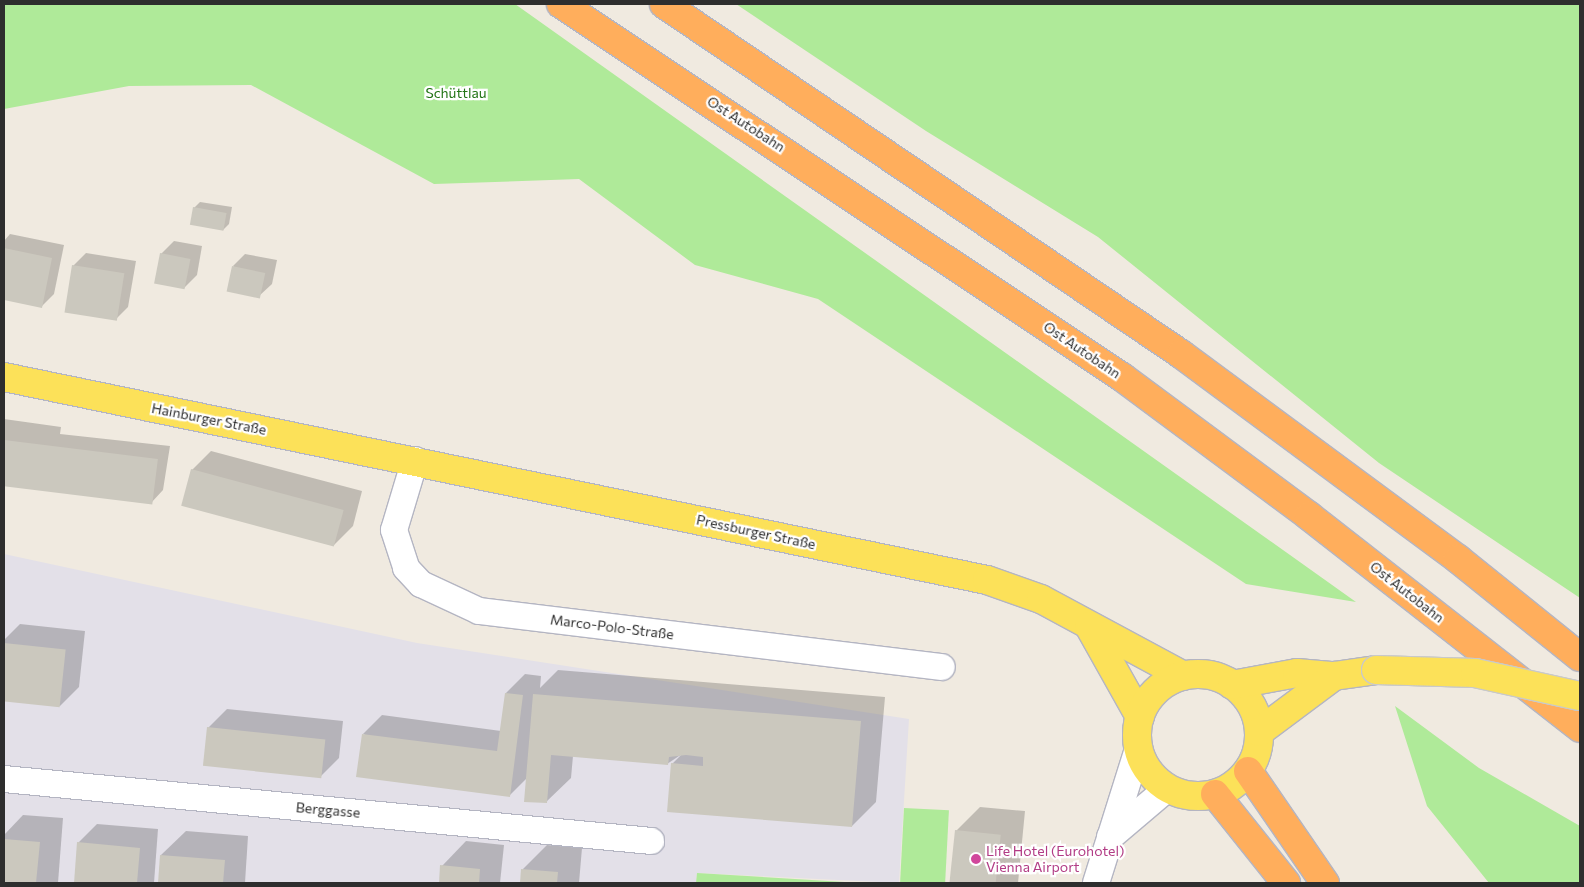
<!DOCTYPE html>
<meta charset="utf-8">
<style>
body{margin:0}
#map{position:relative;width:1584px;height:887px;overflow:hidden;background:#f0eae0;font-family:Commissioner,sans-serif}
div>[style]{position:absolute}
.industrial>*{inset:0;background:#e3e0e8}
.green>*{inset:0;background:#afea99;transform-origin:0 0}
.shadow>*{inset:0;background:#0003}
.building>*{inset:0;background:#cbc8be;transform-origin:0 0}
.roads{filter:drop-shadow(1px 0 #b4b5c2) drop-shadow(-1px 0 #b4b5c2) drop-shadow(0 1px #b4b5c2) drop-shadow(0 -1px #b4b5c2)}
.street>*{height:26px;margin:-13px;padding:0 13px;transform-origin:13px;border-radius:13px;background:#fff}
.primary>*{height:28px;margin:-14px;padding:0 14px;transform-origin:14px;border-radius:14px;background:#fce159}
.primary>.ring{margin:-14px;padding:0;box-sizing:content-box;background:none;border:28px solid #fce159;border-radius:50%}
.highway>*{height:28px;margin:-14px;padding:0 14px;transform-origin:14px;border-radius:14px;background:#ffae5c}
.bridges{filter:drop-shadow(1px 0 #c9c9c9) drop-shadow(-1px 0 #c9c9c9) drop-shadow(0 1px #c9c9c9) drop-shadow(0 -1px #c9c9c9)}
.primary-bridge>*{height:28px;margin:-14px;padding:0 14px;transform-origin:14px;border-radius:14px;background:#fce159}
.dots>*{width:14px;height:14px;translate:-50% -50%;box-sizing:border-box;border:2px solid #fff;border-radius:50%}
span{translate:-50% -50%;white-space:nowrap;text-align:center;line-height:1.15;-webkit-text-stroke:4.5px #fff;paint-order:stroke}
.park-label{font-size:14px;color:#227415}
.street-label{font-size:14px;color:#2e2e2e}
.hotel-label{font-size:14px;color:#b23c85}
.left{translate:0 -50%;text-align:left}
.frame{position:absolute;inset:0;border:5px solid #2e2e2e;pointer-events:none}
</style>
<div id="map">
<div class="industrial">
<div style="clip-path:polygon(4px 554px,417px 643px,909px 719px,899px 883px,697px 873px,696px 883px,4px 883px)"></div>
</div>
<div class="green">
<div style="clip-path:polygon(4px 4px,515px 4px,1356px 602px,1246px 584px,818px 299px,695px 265px,579px 179px,434px 184px,251px 85px,129px 86px,4px 109px)"></div>
<div style="clip-path:polygon(736px 4px,1580px 4px,1580px 598px,1379px 463px,1098px 237px,926px 131px)"></div>
<div style="clip-path:polygon(1395px 706px,1479px 768px,1580px 826px,1580px 883px,1489px 883px,1427px 806px)"></div>
<div style="left:904px;top:808px;width:45px;height:75px;rotate:3deg"></div>
<div style="clip-path:polygon(697px 873px,861px 883px,696px 883px)"></div>
</div>
<div class="shadow">
<div style="clip-path:polygon(200px 202px,232px 207px,229px 224px,223px 230px,194px 208px)"></div>
<div style="clip-path:polygon(10px 234px,64px 245px,54px 294px,41px 307px,4px 299px,4px 241px)"></div>
<div style="clip-path:polygon(174px 241px,202px 246px,197px 275px,184px 288px,161px 254px)"></div>
<div style="clip-path:polygon(86px 253px,136px 261px,128px 307px,115px 320px,73px 266px)"></div>
<div style="clip-path:polygon(245px 254px,277px 260px,272px 284px,259px 296px,233px 266px)"></div>
<div style="clip-path:polygon(4px 419px,61px 427px,60px 434px,170px 446px,163px 490px,151px 503px,4px 485px)"></div>
<div style="clip-path:polygon(211px 451px,362px 491px,353px 526px,334px 545px,192px 470px)"></div>
<div style="clip-path:polygon(20px 624px,85px 631px,79px 687px,60px 706px,4px 700px,4px 640px)"></div>
<div style="clip-path:polygon(558px 670px,885px 697px,876px 802px,852px 826px,672px 764px,682px 754px,667px 764px,573px 756px,571px 778px,546px 802px,527px 778px,510px 795px,363px 734px,382px 715px,501px 731px,506px 693px,525px 674px,541px 676px,540px 688px)"></div>
<div style="clip-path:polygon(227px 709px,343px 721px,339px 758px,320px 777px,208px 728px)"></div>
<div style="clip-path:polygon(980px 807px,1025px 811px,1018px 883px,951px 883px,956px 831px)"></div>
<div style="clip-path:polygon(23px 815px,63px 818px,58px 883px,4px 883px,4px 835px)"></div>
<div style="clip-path:polygon(97px 824px,158px 829px,154px 883px,75px 883px,78px 843px)"></div>
<div style="clip-path:polygon(186px 831px,248px 836px,245px 883px,159px 883px,161px 855px)"></div>
<div style="clip-path:polygon(466px 841px,504px 845px,500px 883px,440px 883px,442px 866px)"></div>
<div style="clip-path:polygon(547px 845px,582px 848px,579px 883px,521px 883px,523px 869px)"></div>
</div>
<div class="building">
<div style="left:193px;top:207px;width:34px;height:18px;rotate:10deg"></div>
<div style="clip-path:polygon(4px 248px,52px 258px,42px 308px,4px 300px)"></div>
<div style="left:160px;top:253px;width:31px;height:31px;rotate:11deg"></div>
<div style="left:72px;top:265px;width:53px;height:48px;rotate:9deg"></div>
<div style="left:232px;top:266px;width:34px;height:26px;rotate:12deg"></div>
<div style="left:4px;top:440px;width:155px;height:46px;rotate:7deg"></div>
<div style="left:191px;top:469px;width:158px;height:38px;rotate:15deg"></div>
<div style="left:4px;top:643px;width:62px;height:58px;rotate:6deg"></div>
<div style="clip-path:polygon(505px 693px,523px 695px,510px 797px,356px 777px,362px 734px,497px 751px)"></div>
<div style="clip-path:polygon(533px 694px,861px 721px,852px 827px,667px 812px,671px 763px,703px 766px,703px 757px,686px 755px,669px 757px,668px 765px,551px 755px,547px 803px,524px 802px)"></div>
<div style="left:207px;top:727px;width:119px;height:39px;rotate:6deg"></div>
<div style="left:955px;top:830px;width:46px;height:53px;rotate:6deg"></div>
<div style="clip-path:polygon(4px 839px,40px 842px,36px 883px,4px 883px)"></div>
<div style="clip-path:polygon(77px 842px,140px 848px,137px 883px,74px 883px)"></div>
<div style="clip-path:polygon(160px 855px,225px 860px,223px 883px,158px 883px)"></div>
<div style="clip-path:polygon(440px 865px,480px 869px,479px 883px,439px 883px)"></div>
<div style="clip-path:polygon(521px 869px,558px 872px,557px 883px,520px 883px)"></div>
</div>
<div class="roads">
<div class="street">
<div style="left:415px;top:460px;width:73px;rotate:106.7deg"></div>
<div style="left:394px;top:530px;width:40px;rotate:72deg"></div>
<div style="left:406px;top:568px;width:22px;rotate:47deg"></div>
<div style="left:421px;top:584px;width:64px;rotate:25deg"></div>
<div style="left:479px;top:611px;width:466px;rotate:6.9deg"></div>
<div style="left:4px;top:779px;width:650px;rotate:5.47deg"></div>
<div style="left:1110px;top:837px;width:76px;rotate:-40.2deg"></div>
<div style="left:1096px;top:883px;width:140px;rotate:-72.6deg"></div>
</div>
<div class="primary">
<div style="left:4px;top:377px;width:1004px;rotate:11.67deg"></div>
<div style="left:987px;top:580px;width:57px;rotate:19.4deg"></div>
<div style="left:1041px;top:599px;width:162px;rotate:28.3deg"></div>
<div style="left:1089px;top:626px;width:104px;rotate:60.7deg"></div>
<div class="ring" style="left:1137px;top:674px;width:94px;height:94px"></div>
<div style="left:1232px;top:685px;width:66px;rotate:-10.5deg"></div>
<div style="left:1297px;top:673px;width:37px;rotate:5deg"></div>
<div style="left:1334px;top:676px;width:42px;rotate:-8.1deg"></div>
<div style="left:1259px;top:732px;width:94px;rotate:-36.7deg"></div>
</div>
<div class="highway">
<div style="left:561px;top:4px;width:674px;rotate:33.62deg"></div>
<div style="left:1122px;top:377px;width:233px;rotate:36.6deg"></div>
<div style="left:1309px;top:516px;width:344px;rotate:38deg"></div>
<div style="left:664px;top:4px;width:624px;rotate:34.1deg"></div>
<div style="left:1181px;top:354px;width:345px;rotate:36.5deg"></div>
<div style="left:1458px;top:559px;width:156px;rotate:38.8deg"></div>
<div style="left:1248px;top:771px;width:136px;rotate:55.5deg"></div>
<div style="left:1215px;top:794px;width:114px;rotate:51.4deg"></div>
</div>
</div>
<div class="bridges">
<div class="primary-bridge">
<div style="left:1376px;top:670px;width:99px;rotate:1.7deg"></div>
<div style="left:1475px;top:673px;width:107px;rotate:12.4deg"></div>
</div>
</div>
<div class="dots">
<div style="left:976px;top:859px;background:#d1479c"></div>
</div>
<div class="park-label">
<span style="left:456px;top:93px">Schüttlau</span>
</div>
<div class="street-label">
<span style="left:746px;top:124px;rotate:33deg">Ost Autobahn</span>
<span style="left:1082px;top:350px;rotate:34deg">Ost Autobahn</span>
<span style="left:209px;top:419px;rotate:11deg">Hainburger Straße</span>
<span style="left:756px;top:532px;rotate:12deg">Pressburger Straße</span>
<span style="left:1407px;top:592px;rotate:38deg">Ost Autobahn</span>
<span style="left:612px;top:627px;rotate:7deg">Marco-Polo-Straße</span>
<span style="left:328px;top:810px;rotate:5deg">Berggasse</span>
</div>
<div class="hotel-label">
<span class="left" style="left:986px;top:859px">Life Hotel (Eurohotel)<br>Vienna Airport</span>
</div>
<div class="frame"></div>
</div>
